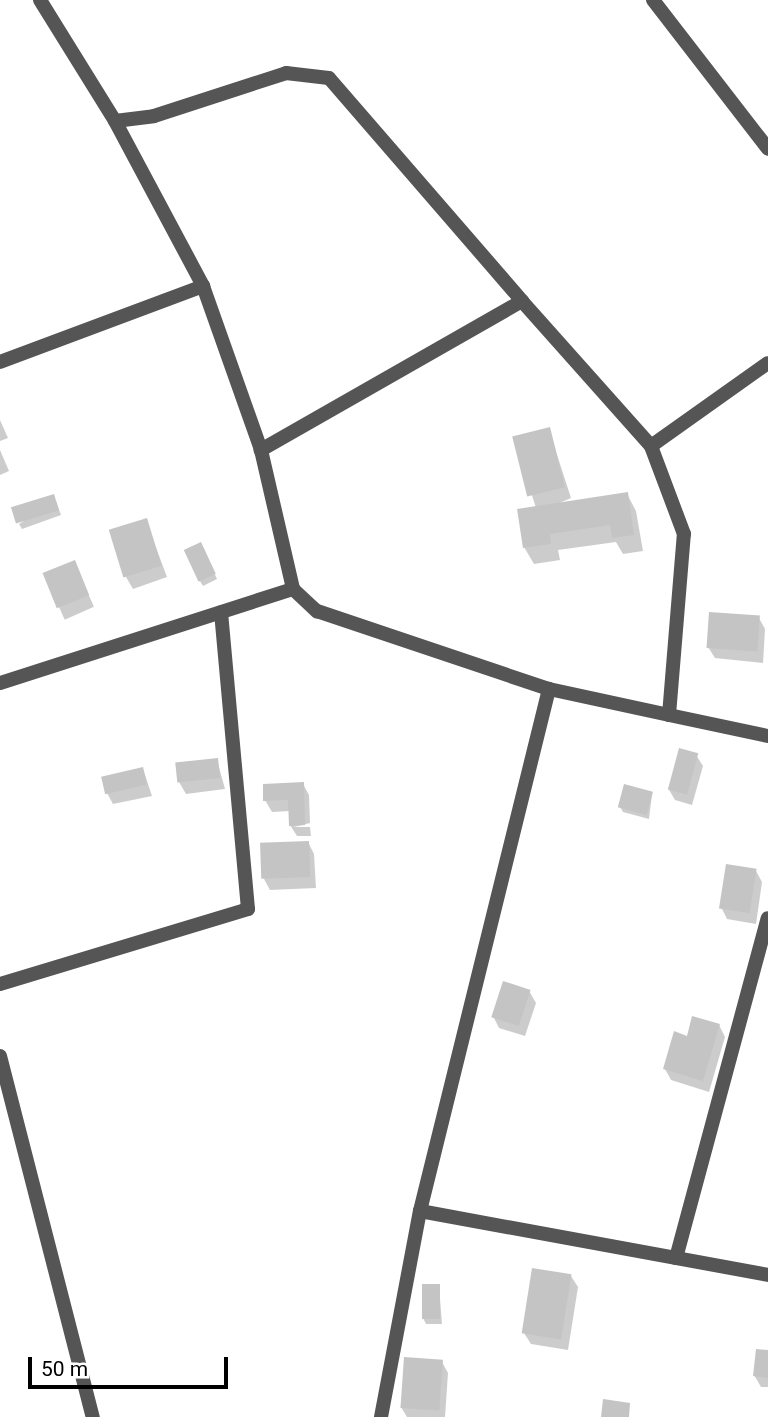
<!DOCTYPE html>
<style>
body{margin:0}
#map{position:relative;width:768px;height:1417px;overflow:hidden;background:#fff;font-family:Roboto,sans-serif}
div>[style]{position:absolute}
.shadow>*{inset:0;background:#0003;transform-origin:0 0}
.building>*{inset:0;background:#c4c4c4;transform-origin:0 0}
.minor>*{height:14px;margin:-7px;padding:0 7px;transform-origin:7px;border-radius:7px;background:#555}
span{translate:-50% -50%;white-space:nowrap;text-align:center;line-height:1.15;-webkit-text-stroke:7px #fff;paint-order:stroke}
.scale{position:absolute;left:28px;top:1357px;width:200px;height:32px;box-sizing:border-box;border:4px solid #000;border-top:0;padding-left:9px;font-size:21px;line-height:24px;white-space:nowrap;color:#000;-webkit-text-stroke:5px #fff;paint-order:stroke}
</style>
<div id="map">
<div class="shadow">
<div style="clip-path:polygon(0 420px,8px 438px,0 441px)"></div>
<div style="clip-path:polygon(549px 430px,571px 498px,552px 506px,627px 494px,636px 511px,643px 551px,623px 554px,616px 542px,558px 550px,560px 560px,534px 564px,524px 547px,536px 508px,514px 439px)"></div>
<div style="clip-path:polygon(0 450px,9px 471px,0 475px)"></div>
<div style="clip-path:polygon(56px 501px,61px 515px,22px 529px,19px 524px)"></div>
<div style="clip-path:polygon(146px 521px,167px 577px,133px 589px,126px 577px)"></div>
<div style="clip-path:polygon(204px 549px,217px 579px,203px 586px,200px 581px)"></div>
<div style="left:74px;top:562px;width:49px;height:32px;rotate:66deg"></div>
<div style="clip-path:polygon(759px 618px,765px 629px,763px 663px,715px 658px,708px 647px)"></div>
<div style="clip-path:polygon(696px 755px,703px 766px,692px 805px,675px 800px,668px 788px)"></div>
<div style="clip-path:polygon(217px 760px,225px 789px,186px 794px,179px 782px)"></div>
<div style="clip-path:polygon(143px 769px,152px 796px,113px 804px,107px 793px)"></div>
<div style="clip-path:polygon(303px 784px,309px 795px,310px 823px,294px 827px,310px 827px,311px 836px,297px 836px,290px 825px,290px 811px,272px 812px,265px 800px)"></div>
<div style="clip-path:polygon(652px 794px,649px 819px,623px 812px,620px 807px)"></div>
<div style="clip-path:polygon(308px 842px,314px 854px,316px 888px,270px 890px,264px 879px)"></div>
<div style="clip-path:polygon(756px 871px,762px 882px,756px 924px,727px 919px,721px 907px)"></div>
<div style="clip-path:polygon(529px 991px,536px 1003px,525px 1036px,499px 1028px,493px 1016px)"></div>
<div style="clip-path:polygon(719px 1025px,725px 1037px,709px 1092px,671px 1080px,665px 1069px,688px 1038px)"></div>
<div style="clip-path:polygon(571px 1276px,578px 1287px,568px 1350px,531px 1344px,524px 1333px)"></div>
<div style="clip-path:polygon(439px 1286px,442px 1324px,426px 1324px,423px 1318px)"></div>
<div style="clip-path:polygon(768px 1352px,768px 1387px,761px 1387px,754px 1375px)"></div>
<div style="clip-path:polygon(442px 1362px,448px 1373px,445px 1417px,407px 1417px,401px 1407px)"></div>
</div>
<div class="building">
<div style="left:550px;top:427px;width:62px;height:39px;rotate:76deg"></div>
<div style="clip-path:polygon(628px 492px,634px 535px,612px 538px,610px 525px,550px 534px,551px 544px,523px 548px,517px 509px)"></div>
<div style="left:54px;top:494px;width:17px;height:45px;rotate:73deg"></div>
<div style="left:147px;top:518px;width:50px;height:40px;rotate:73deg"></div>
<div style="left:201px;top:542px;width:35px;height:19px;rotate:65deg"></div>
<div style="left:75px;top:560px;width:38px;height:35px;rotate:68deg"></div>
<div style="left:709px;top:612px;width:51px;height:36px;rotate:4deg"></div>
<div style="left:679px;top:748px;width:20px;height:43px;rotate:15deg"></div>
<div style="left:218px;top:758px;width:20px;height:43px;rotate:84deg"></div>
<div style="left:143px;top:767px;width:18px;height:43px;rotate:77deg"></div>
<div style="clip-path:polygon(304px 782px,305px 825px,289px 826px,288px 800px,263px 801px,263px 784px)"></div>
<div style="left:624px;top:784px;width:30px;height:24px;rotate:15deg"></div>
<div style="left:309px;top:841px;width:36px;height:49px;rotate:88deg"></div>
<div style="left:726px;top:864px;width:31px;height:45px;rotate:9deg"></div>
<div style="left:503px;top:981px;width:29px;height:38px;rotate:18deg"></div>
<div style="clip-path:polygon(692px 1016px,720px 1024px,703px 1081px,663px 1069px,674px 1031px,687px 1036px)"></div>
<div style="left:532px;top:1268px;width:40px;height:66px;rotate:9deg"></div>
<div style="left:422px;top:1284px;width:18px;height:35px"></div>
<div style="clip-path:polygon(756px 1349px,768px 1350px,768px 1378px,753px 1376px)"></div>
<div style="left:404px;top:1357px;width:39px;height:51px;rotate:4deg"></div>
<div style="clip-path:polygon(603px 1399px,630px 1403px,629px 1417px,601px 1417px)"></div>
</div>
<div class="minor">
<div style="left:40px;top:0;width:142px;rotate:58.2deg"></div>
<div style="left:115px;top:121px;width:39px;rotate:-7deg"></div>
<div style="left:154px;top:116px;width:139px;rotate:-18deg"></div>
<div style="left:286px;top:73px;width:43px;rotate:6.6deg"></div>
<div style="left:329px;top:78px;width:295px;rotate:49.1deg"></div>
<div style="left:653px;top:0;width:188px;rotate:52.3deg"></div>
<div style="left:115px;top:121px;width:187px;rotate:61.9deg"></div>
<div style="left:0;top:362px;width:217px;rotate:-20.5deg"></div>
<div style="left:203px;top:286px;width:174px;rotate:70.5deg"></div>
<div style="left:651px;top:446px;width:143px;rotate:-35.4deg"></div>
<div style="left:0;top:683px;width:308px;rotate:-17.8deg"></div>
<div style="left:669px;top:715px;width:182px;rotate:-85.3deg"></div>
<div style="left:684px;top:534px;width:94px;rotate:-110.6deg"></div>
<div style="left:651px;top:446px;width:194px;rotate:-131.7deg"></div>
<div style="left:522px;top:301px;width:301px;rotate:150.3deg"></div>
<div style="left:261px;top:450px;width:143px;rotate:77deg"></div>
<div style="left:293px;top:589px;width:33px;rotate:43deg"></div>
<div style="left:317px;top:611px;width:245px;rotate:18.6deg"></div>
<div style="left:549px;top:689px;width:123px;rotate:12.2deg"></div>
<div style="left:669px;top:715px;width:101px;rotate:12deg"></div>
<div style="left:0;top:984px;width:259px;rotate:-16.8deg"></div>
<div style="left:248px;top:909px;width:298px;rotate:-95.2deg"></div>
<div style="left:0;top:1056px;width:373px;rotate:75.6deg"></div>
<div style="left:420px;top:1211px;width:354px;rotate:10.4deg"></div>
<div style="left:676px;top:1258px;width:352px;rotate:-74.9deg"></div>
<div style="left:381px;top:1417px;width:210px;rotate:-79.3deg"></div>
<div style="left:420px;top:1211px;width:538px;rotate:-76.12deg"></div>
</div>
<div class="scale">50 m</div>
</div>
